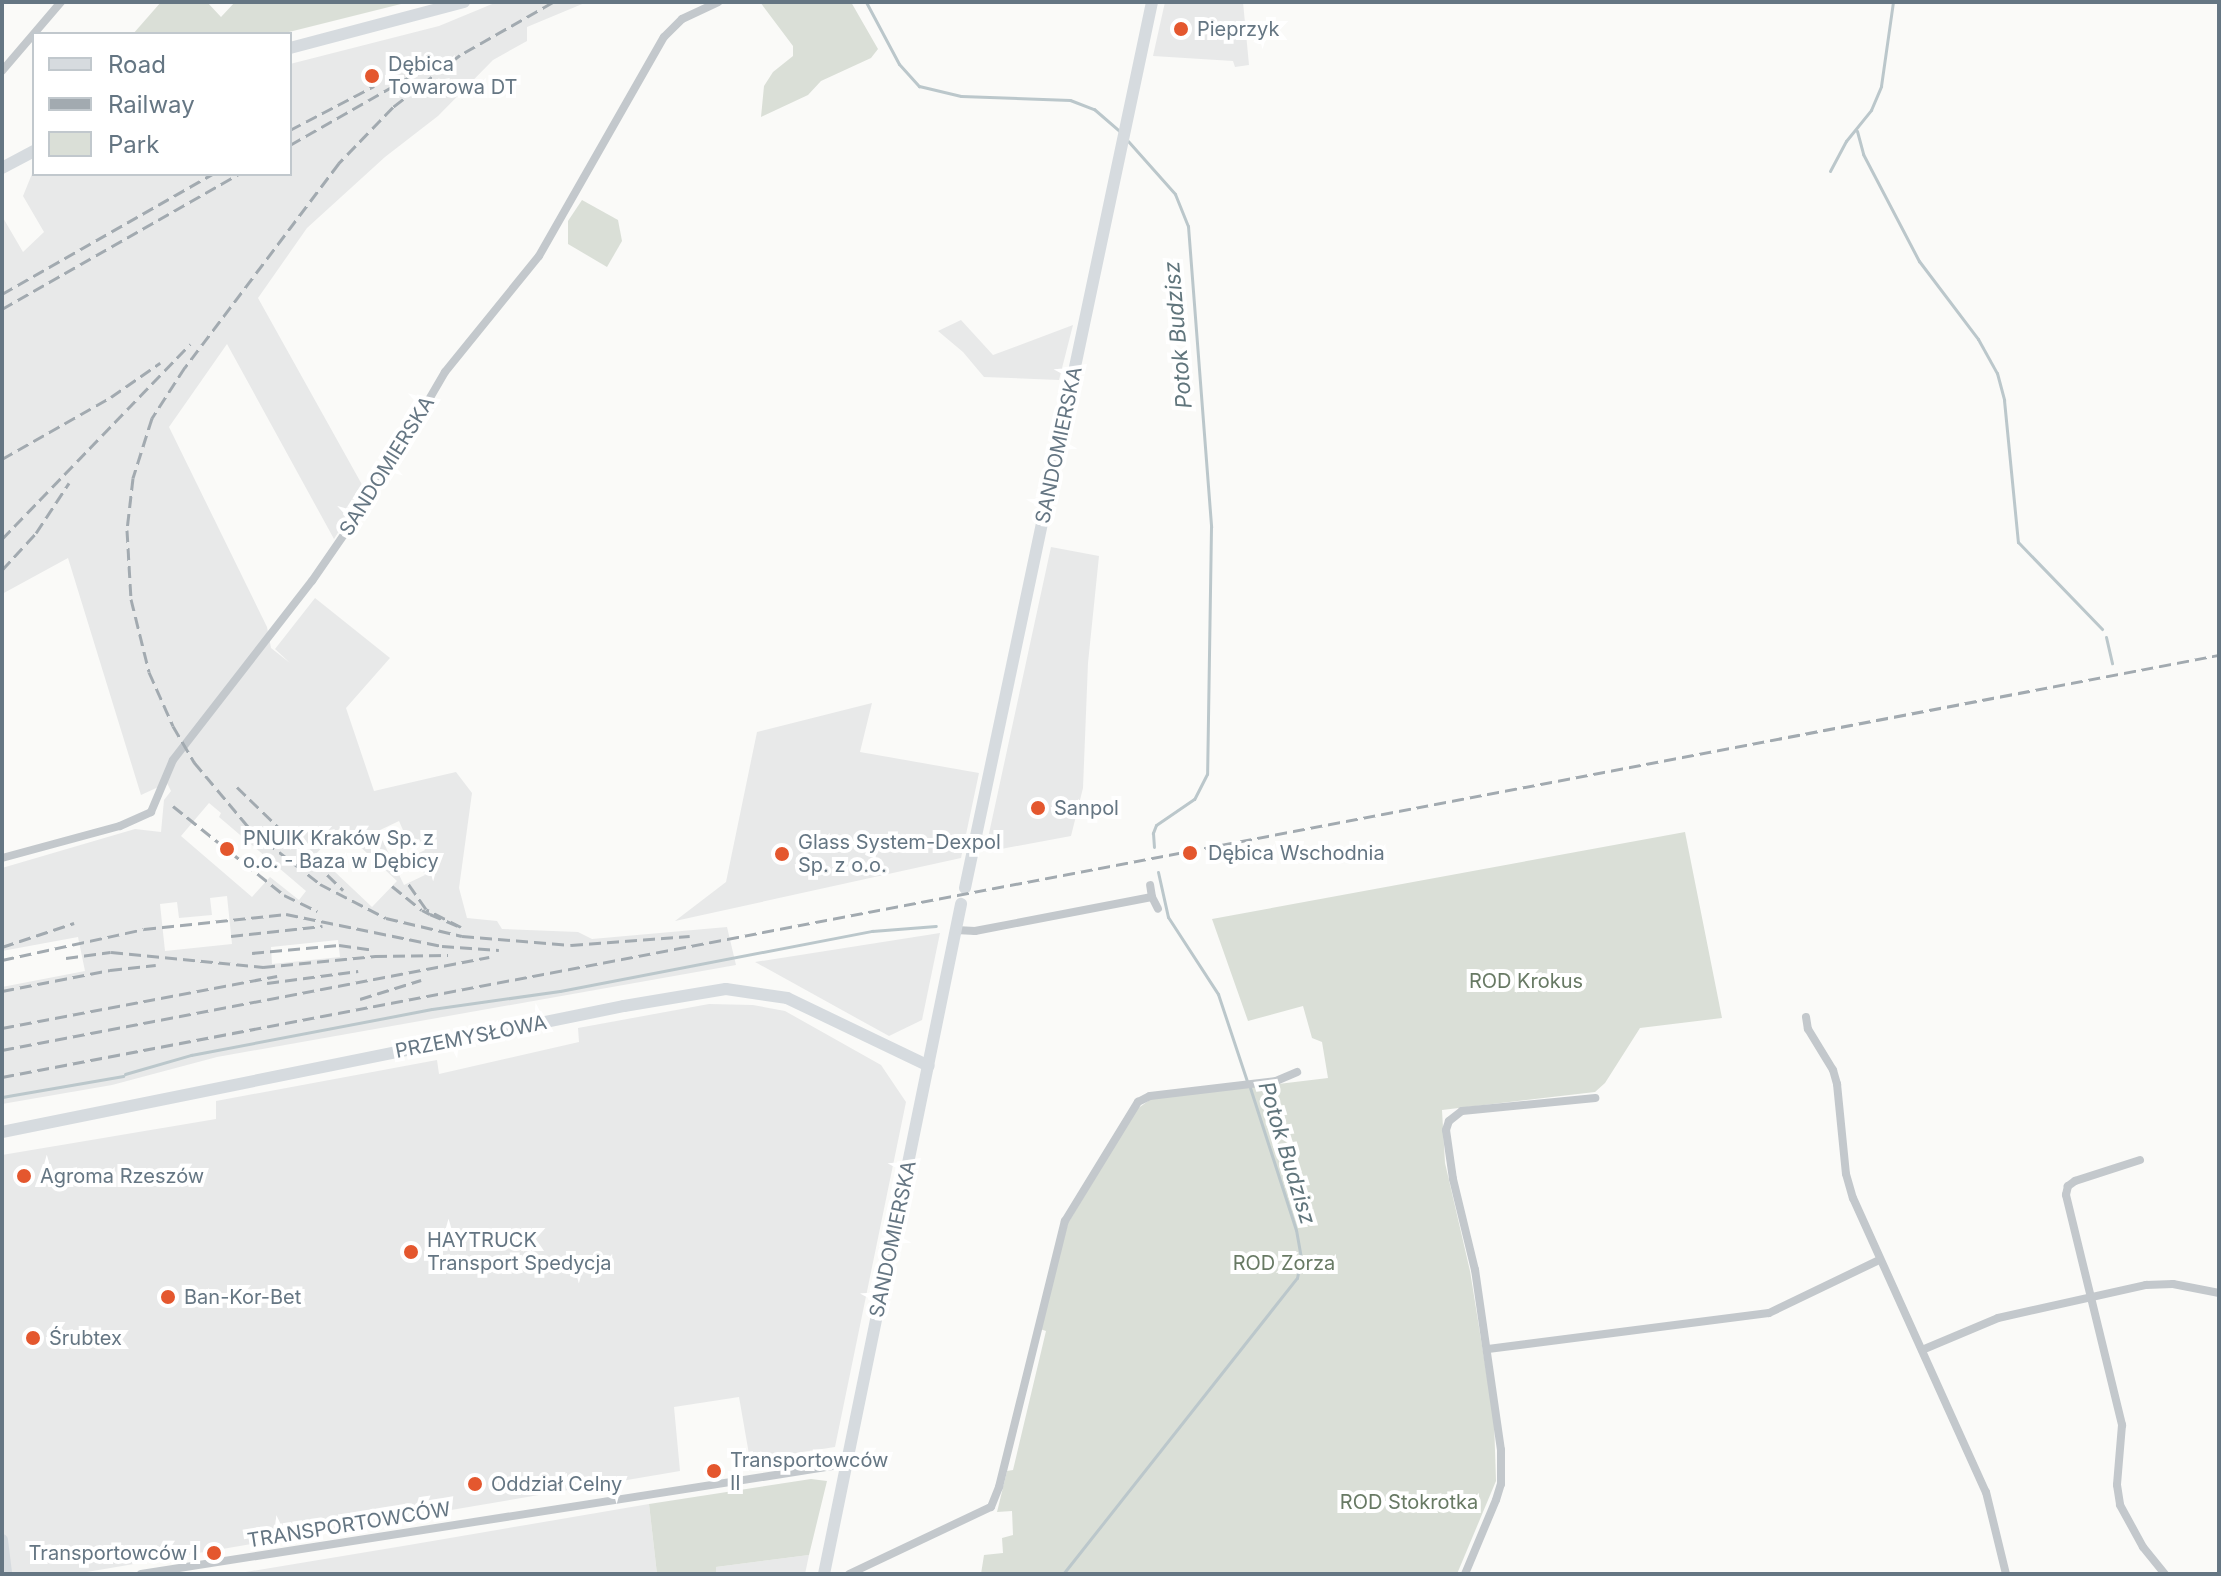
<!DOCTYPE html>
<meta charset="utf-8">
<style>
body{margin:0}
#map{position:relative;width:2221px;height:1576px;overflow:hidden;background:#fafaf8;font-family:Inter,sans-serif}
div>[style]{position:absolute}
.built>*{inset:0;background:#e8e9e9}
.green>*{inset:0;background:#dadfd7}
.stream>*{height:3px;margin:-1.5px;padding:0 1.5px;transform-origin:1.5px;border-radius:1.5px;background:#bbc7cb}
.street>*{height:8px;margin:-4px;padding:0 4px;transform-origin:4px;border-radius:4px;background:#c3c8cc}
.secondary>*{height:12px;margin:-6px;padding:0 6px;transform-origin:6px;border-radius:6px;background:#d6dbdf}
.rail>*{height:3px;margin-top:-1.5px;transform-origin:0;background:repeating-linear-gradient(90deg,#a2aab0 0 12px,transparent 0 18px)}
.dots>*{width:22px;height:22px;translate:-50% -50%;box-sizing:border-box;border:4px solid #fff;border-radius:50%}
span{translate:-50% -50%;white-space:nowrap;text-align:center;line-height:1.15;-webkit-text-stroke:8px #fff;paint-order:stroke}
.poi-label{font-size:20px;color:#657683}
.left{translate:0 -50%;text-align:left}
.right{translate:-100% -50%;text-align:right}
.street-label{font-size:20px;color:#657683}
.park-label{font-size:20px;color:#687a64}
.water-label{font-size:22px;color:#60757c;font-style:italic}
.frame{position:absolute;inset:0;border:4px solid #657683;pointer-events:none}
.legend{position:absolute;left:32px;top:32px;width:260px;height:144px;box-sizing:border-box;background:#fff;border:2px solid #c1c8cd;margin:0;padding:10px 14px;list-style:none;font-size:24px;color:#657683}
.legend li{display:flex;align-items:center;gap:16px;height:40px}
.legend b{width:40px;border:2px solid #c1c8cd}
</style>
<div id="map">
<div class="built">
<div style="clip-path:polygon(evenodd,497px 2px,587px 2px,527px 27px,527px 41px,493px 60px,438px 116px,385px 157px,307px 228px,258px 298px,365px 490px,334px 539px,227px 344px,169px 427px,267px 627px,271px 648px,290px 663px,275px 649px,315px 598px,390px 658px,346px 708px,374px 791px,456px 772px,472px 793px,459px 888px,467px 918px,497px 921px,502px 929px,578px 932px,592px 939px,727px 927px,736px 965px,217px 1057px,112px 1085px,2px 1104px,2px 987px,85px 971px,78px 937px,2px 951px,2px 868px,135px 829px,161px 832px,164px 800px,171px 791px,167px 783px,141px 795px,68px 558px,2px 594px,2px 216px,23px 252px,44px 232px,23px 196px,34px 169px,34px 174px,290px 174px,290px 64px,439px 26px,497px 2px,209px 803px,221px 813px,219px 817px,306px 891px,299px 900px,270px 877px,252px 897px,181px 836px,209px 803px,497px 2px,399px 821px,409px 844px,419px 839px,425px 850px,415px 855px,425px 875px,404px 885px,378px 831px,399px 821px,497px 2px,340px 828px,397px 881px,372px 907px,316px 854px,340px 828px,497px 2px,227px 896px,232px 944px,165px 951px,160px 904px,177px 902px,179px 918px,212px 915px,210px 898px,227px 896px,497px 2px,338px 940px,340px 957px,272px 964px,271px 947px,338px 940px)"></div>
<div style="clip-path:polygon(1165px 2px,1243px 2px,1249px 65px,1235px 67px,1233px 61px,1153px 56px)"></div>
<div style="clip-path:polygon(961px 320px,993px 355px,1073px 325px,1059px 380px,984px 377px,963px 352px,938px 331px)"></div>
<div style="clip-path:polygon(1051px 547px,1099px 556px,1088px 663px,1083px 788px,1071px 836px,985px 852px)"></div>
<div style="clip-path:polygon(872px 703px,860px 752px,979px 773px,961px 858px,675px 921px,726px 882px,757px 732px)"></div>
<div style="clip-path:polygon(940px 933px,922px 1020px,889px 1036px,755px 962px)"></div>
<div style="clip-path:polygon(709px 1004px,753px 1005px,785px 1011px,881px 1065px,906px 1102px,835px 1447px,750px 1460px,739px 1397px,674px 1407px,680px 1471px,75px 1574px,2px 1574px,2px 1155px,216px 1119px,216px 1101px,437px 1060px,439px 1074px,579px 1042px,578px 1028px)"></div>
<div style="clip-path:polygon(649px 1504px,657px 1574px,234px 1574px,409px 1545px)"></div>
<div style="clip-path:polygon(809px 1555px,805px 1574px,716px 1574px,716px 1567px)"></div>
</div>
<div class="green">
<div style="clip-path:polygon(161px 2px,207px 2px,221px 17px,235px 2px,409px 2px,281px 34px,133px 34px)"></div>
<div style="clip-path:polygon(760px 2px,851px 2px,878px 49px,871px 58px,821px 81px,808px 95px,761px 117px,764px 86px,773px 72px,793px 56px,793px 46px)"></div>
<div style="clip-path:polygon(582px 200px,618px 220px,622px 241px,607px 267px,568px 244px,568px 221px)"></div>
<div style="clip-path:polygon(1685px 832px,1722px 1018px,1640px 1028px,1605px 1083px,1595px 1092px,1442px 1110px,1445px 1163px,1470px 1271px,1494px 1420px,1496px 1481px,1457px 1574px,981px 1574px,984px 1555px,1003px 1553px,1002px 1538px,1013px 1535px,1012px 1511px,997px 1512px,1007px 1471px,1013px 1470px,1046px 1331px,1040px 1329px,1068px 1223px,1137px 1109px,1151px 1099px,1328px 1078px,1322px 1042px,1312px 1038px,1303px 1006px,1248px 1021px,1212px 919px)"></div>
<div style="clip-path:polygon(811px 1479px,827px 1481px,809px 1555px,716px 1567px,716px 1574px,657px 1574px,649px 1504px)"></div>
</div>
<div class="stream">
<div style="left:866px;top:2px;width:70px;rotate:62deg"></div>
<div style="left:899px;top:64px;width:30px;rotate:48deg"></div>
<div style="left:919px;top:86px;width:43px;rotate:13.4deg"></div>
<div style="left:961px;top:96px;width:109px;rotate:2.1deg"></div>
<div style="left:1070px;top:100px;width:26px;rotate:21deg"></div>
<div style="left:1094px;top:109px;width:35px;rotate:41deg"></div>
<div style="left:1857px;top:131px;width:24px;rotate:75deg"></div>
<div style="left:1863px;top:154px;width:121px;rotate:62.4deg"></div>
<div style="left:1919px;top:261px;width:98px;rotate:52.9deg"></div>
<div style="left:1978px;top:339px;width:39px;rotate:61deg"></div>
<div style="left:1997px;top:373px;width:28px;rotate:75deg"></div>
<div style="left:2004px;top:400px;width:143px;rotate:84.4deg"></div>
<div style="left:2018px;top:542px;width:121px;rotate:46deg"></div>
<div style="left:1128px;top:141px;width:71px;rotate:48.4deg"></div>
<div style="left:1175px;top:194px;width:35px;rotate:68deg"></div>
<div style="left:1188px;top:226px;width:302px;rotate:85.6deg"></div>
<div style="left:1211px;top:527px;width:247px;rotate:90.9deg"></div>
<div style="left:1207px;top:774px;width:28px;rotate:117deg"></div>
<div style="left:1194px;top:799px;width:46px;rotate:145.6deg"></div>
<div style="left:1156px;top:825px;width:9px;rotate:111deg"></div>
<div style="left:1153px;top:833px;width:14px;rotate:86deg"></div>
<div style="left:1830px;top:171px;width:34px;rotate:-62deg"></div>
<div style="left:1846px;top:141px;width:40px;rotate:-51deg"></div>
<div style="left:1871px;top:110px;width:26px;rotate:-67deg"></div>
<div style="left:1881px;top:86px;width:85px;rotate:-81.9deg"></div>
<div style="left:2106px;top:637px;width:27px;rotate:77deg"></div>
<div style="left:1158px;top:872px;width:46px;rotate:77.5deg"></div>
<div style="left:1168px;top:917px;width:92px;rotate:57deg"></div>
<div style="left:1218px;top:994px;width:92px;rotate:71.6deg"></div>
<div style="left:125px;top:1074px;width:69px;rotate:-16.1deg"></div>
<div style="left:191px;top:1055px;width:245px;rotate:-10.8deg"></div>
<div style="left:432px;top:1009px;width:129px;rotate:-8deg"></div>
<div style="left:560px;top:991px;width:318px;rotate:-10.9deg"></div>
<div style="left:872px;top:931px;width:64px;rotate:-4.5deg"></div>
<div style="left:2px;top:1097px;width:123px;rotate:-9.8deg"></div>
<div style="left:1063px;top:1574px;width:377px;rotate:-51.7deg"></div>
<div style="left:1297px;top:1278px;width:20px;rotate:-79deg"></div>
<div style="left:1301px;top:1258px;width:28px;rotate:-100deg"></div>
<div style="left:1296px;top:1230px;width:149px;rotate:-107.9deg"></div>
</div>
<div class="street">
<div style="left:2px;top:71px;width:91px;rotate:-49.5deg"></div>
<div style="left:2px;top:858px;width:122px;rotate:-15.2deg"></div>
<div style="left:120px;top:826px;width:34px;rotate:-24deg"></div>
<div style="left:151px;top:812px;width:56px;rotate:-67.1deg"></div>
<div style="left:173px;top:760px;width:227px;rotate:-52.2deg"></div>
<div style="left:312px;top:581px;width:129px;rotate:-55.4deg"></div>
<div style="left:385px;top:475px;width:119px;rotate:-59.8deg"></div>
<div style="left:445px;top:372px;width:149px;rotate:-51deg"></div>
<div style="left:539px;top:256px;width:252px;rotate:-60.3deg"></div>
<div style="left:664px;top:37px;width:25px;rotate:-45deg"></div>
<div style="left:682px;top:19px;width:40px;rotate:-25deg"></div>
<div style="left:1152px;top:897px;width:13px;rotate:63deg"></div>
<div style="left:956px;top:930px;width:19px;rotate:3deg"></div>
<div style="left:975px;top:931px;width:180px;rotate:-10.9deg"></div>
<div style="left:1152px;top:897px;width:12px;rotate:-99deg"></div>
<div style="left:1806px;top:1017px;width:12px;rotate:81deg"></div>
<div style="left:1808px;top:1029px;width:48px;rotate:58.6deg"></div>
<div style="left:1833px;top:1070px;width:15px;rotate:74deg"></div>
<div style="left:1837px;top:1084px;width:90px;rotate:84.3deg"></div>
<div style="left:1846px;top:1174px;width:25px;rotate:74deg"></div>
<div style="left:1853px;top:1198px;width:323px;rotate:65.7deg"></div>
<div style="left:1986px;top:1492px;width:84px;rotate:76.3deg"></div>
<div style="left:2140px;top:1160px;width:68px;rotate:162.1deg"></div>
<div style="left:2075px;top:1181px;width:9px;rotate:144deg"></div>
<div style="left:2068px;top:1186px;width:9px;rotate:103deg"></div>
<div style="left:2066px;top:1195px;width:237px;rotate:76.3deg"></div>
<div style="left:2122px;top:1425px;width:60px;rotate:94.8deg"></div>
<div style="left:2117px;top:1485px;width:20px;rotate:81deg"></div>
<div style="left:2120px;top:1505px;width:48px;rotate:61.3deg"></div>
<div style="left:2143px;top:1547px;width:35px;rotate:51deg"></div>
<div style="left:1488px;top:1349px;width:283px;rotate:-7.3deg"></div>
<div style="left:1769px;top:1313px;width:122px;rotate:-25.7deg"></div>
<div style="left:1922px;top:1350px;width:82px;rotate:-22.8deg"></div>
<div style="left:1998px;top:1318px;width:152px;rotate:-12.6deg"></div>
<div style="left:2146px;top:1285px;width:27px;rotate:-2deg"></div>
<div style="left:2173px;top:1284px;width:47px;rotate:11.1deg"></div>
<div style="left:141px;top:1574px;width:714px;rotate:-8.87deg"></div>
<div style="left:849px;top:1574px;width:157px;rotate:-25.3deg"></div>
<div style="left:991px;top:1507px;width:22px;rotate:-68deg"></div>
<div style="left:999px;top:1487px;width:274px;rotate:-76.1deg"></div>
<div style="left:1065px;top:1221px;width:140px;rotate:-58.5deg"></div>
<div style="left:1138px;top:1102px;width:13px;rotate:-27deg"></div>
<div style="left:1150px;top:1096px;width:127px;rotate:-6.8deg"></div>
<div style="left:1276px;top:1081px;width:23px;rotate:-23deg"></div>
<div style="left:1465px;top:1574px;width:80px;rotate:-67.3deg"></div>
<div style="left:1496px;top:1500px;width:17px;rotate:-73deg"></div>
<div style="left:1501px;top:1484px;width:34px;rotate:-90deg"></div>
<div style="left:1501px;top:1450px;width:182px;rotate:-98.2deg"></div>
<div style="left:1475px;top:1270px;width:94px;rotate:-103.6deg"></div>
<div style="left:1453px;top:1179px;width:49px;rotate:-98.1deg"></div>
<div style="left:1446px;top:1130px;width:9px;rotate:-72deg"></div>
<div style="left:1449px;top:1121px;width:16px;rotate:-38deg"></div>
<div style="left:1462px;top:1111px;width:134px;rotate:-5.6deg"></div>
</div>
<div class="secondary">
<div style="left:290px;top:48px;width:180px;rotate:-14.8deg"></div>
<div style="left:2px;top:168px;width:36px;rotate:-28deg"></div>
<div style="left:965px;top:888px;width:906px;rotate:-78.08deg"></div>
<div style="left:2px;top:1132px;width:635px;rotate:-11.45deg"></div>
<div style="left:624px;top:1006px;width:103px;rotate:-9.5deg"></div>
<div style="left:726px;top:989px;width:62px;rotate:8.4deg"></div>
<div style="left:787px;top:998px;width:157px;rotate:25.6deg"></div>
<div style="left:2px;top:1540px;width:34px;rotate:83deg"></div>
<div style="left:824px;top:1574px;width:684px;rotate:-78.44deg"></div>
</div>
<div class="rail">
<div style="left:553px;top:2px;width:107px;rotate:150.3deg"></div>
<div style="left:460px;top:55px;width:85px;rotate:142.2deg"></div>
<div style="left:393px;top:107px;width:78px;rotate:134deg"></div>
<div style="left:339px;top:163px;width:256px;rotate:127deg"></div>
<div style="left:185px;top:367px;width:61px;rotate:122.9deg"></div>
<div style="left:152px;top:418px;width:63px;rotate:107.6deg"></div>
<div style="left:133px;top:478px;width:52px;rotate:96.6deg"></div>
<div style="left:127px;top:530px;width:69px;rotate:86.7deg"></div>
<div style="left:131px;top:599px;width:75px;rotate:76.1deg"></div>
<div style="left:149px;top:672px;width:59px;rotate:66deg"></div>
<div style="left:173px;top:726px;width:42px;rotate:59.7deg"></div>
<div style="left:194px;top:762px;width:89px;rotate:50deg"></div>
<div style="left:251px;top:830px;width:88px;rotate:38deg"></div>
<div style="left:320px;top:884px;width:74px;rotate:27.3deg"></div>
<div style="left:386px;top:918px;width:78px;rotate:13.3deg"></div>
<div style="left:462px;top:936px;width:109px;rotate:4.7deg"></div>
<div style="left:571px;top:945px;width:119px;rotate:-4.3deg"></div>
<div style="left:290px;top:130px;width:95px;rotate:-27.6deg"></div>
<div style="left:290px;top:145px;width:163px;rotate:-29.7deg"></div>
<div style="left:2px;top:294px;width:242px;rotate:-29.7deg"></div>
<div style="left:2px;top:309px;width:273px;rotate:-29.7deg"></div>
<div style="left:2px;top:459px;width:125px;rotate:-29.6deg"></div>
<div style="left:111px;top:397px;width:60px;rotate:-34.8deg"></div>
<div style="left:2px;top:539px;width:271px;rotate:-46deg"></div>
<div style="left:2px;top:570px;width:50px;rotate:-47.4deg"></div>
<div style="left:36px;top:533px;width:60px;rotate:-56.6deg"></div>
<div style="left:237px;top:787px;width:148px;rotate:44.2deg"></div>
<div style="left:173px;top:806px;width:142px;rotate:38.7deg"></div>
<div style="left:284px;top:895px;width:37px;rotate:26deg"></div>
<div style="left:392px;top:886px;width:38px;rotate:39deg"></div>
<div style="left:422px;top:910px;width:9px;rotate:27deg"></div>
<div style="left:430px;top:914px;width:34px;rotate:23deg"></div>
<div style="left:461px;top:927px;width:39px;rotate:-153deg"></div>
<div style="left:426px;top:909px;width:32px;rotate:-125deg"></div>
<div style="left:231px;top:936px;width:92px;rotate:-6.3deg"></div>
<div style="left:2px;top:947px;width:76px;rotate:-18.4deg"></div>
<div style="left:252px;top:953px;width:87px;rotate:-5.3deg"></div>
<div style="left:339px;top:945px;width:34px;rotate:8deg"></div>
<div style="left:66px;top:958px;width:45px;rotate:-7.6deg"></div>
<div style="left:111px;top:952px;width:153px;rotate:5.6deg"></div>
<div style="left:263px;top:967px;width:113px;rotate:-5.6deg"></div>
<div style="left:375px;top:956px;width:73px;rotate:-0.8deg"></div>
<div style="left:2px;top:960px;width:145px;rotate:-12.3deg"></div>
<div style="left:144px;top:929px;width:143px;rotate:-6deg"></div>
<div style="left:286px;top:914px;width:159px;rotate:11.6deg"></div>
<div style="left:442px;top:946px;width:57px;rotate:4deg"></div>
<div style="left:267px;top:983px;width:92px;rotate:-7.5deg"></div>
<div style="left:2px;top:991px;width:110px;rotate:-11deg"></div>
<div style="left:110px;top:970px;width:46px;rotate:-6.2deg"></div>
<div style="left:360px;top:999px;width:64px;rotate:-17.3deg"></div>
<div style="left:2px;top:1028px;width:280px;rotate:-10.7deg"></div>
<div style="left:2px;top:1050px;width:496px;rotate:-10.8deg"></div>
<div style="left:2px;top:1077px;width:2257px;rotate:-10.78deg"></div>
</div>
<div class="dots">
<div style="left:1181px;top:29px;background:#e4572e"></div>
<div style="left:372px;top:76px;background:#e4572e"></div>
<div style="left:1038px;top:808px;background:#e4572e"></div>
<div style="left:227px;top:849px;background:#e4572e"></div>
<div style="left:1190px;top:853px;background:#e4572e"></div>
<div style="left:782px;top:854px;background:#e4572e"></div>
<div style="left:24px;top:1176px;background:#e4572e"></div>
<div style="left:411px;top:1252px;background:#e4572e"></div>
<div style="left:168px;top:1297px;background:#e4572e"></div>
<div style="left:33px;top:1338px;background:#e4572e"></div>
<div style="left:714px;top:1471px;background:#e4572e"></div>
<div style="left:475px;top:1484px;background:#e4572e"></div>
<div style="left:214px;top:1553px;background:#e4572e"></div>
</div>
<div class="poi-label">
<span class="left" style="left:1197px;top:29px">Pieprzyk</span>
<span class="left" style="left:388px;top:76px">Dębica<br>Towarowa DT</span>
<span class="left" style="left:1054px;top:808px">Sanpol</span>
<span class="left" style="left:243px;top:850px">PNUIK Kraków Sp. z<br>o.o. - Baza w Dębicy</span>
<span class="left" style="left:798px;top:854px">Glass System-Dexpol<br>Sp. z o.o.</span>
<span class="left" style="left:1208px;top:853px">Dębica Wschodnia</span>
<span class="left" style="left:40px;top:1176px">Agroma Rzeszów</span>
<span class="left" style="left:427px;top:1252px">HAYTRUCK<br>Transport Spedycja</span>
<span class="left" style="left:184px;top:1297px">Ban-Kor-Bet</span>
<span class="left" style="left:49px;top:1338px">Śrubtex</span>
<span class="left" style="left:730px;top:1472px">Transportowców<br>II</span>
<span class="left" style="left:491px;top:1484px">Oddział Celny</span>
<span class="right" style="left:198px;top:1553px">Transportowców I</span>
</div>
<div class="street-label">
<span style="left:1059px;top:445px;rotate:-78deg">SANDOMIERSKA</span>
<span style="left:387px;top:466px;rotate:-58deg">SANDOMIERSKA</span>
<span style="left:471px;top:1037px;rotate:-11deg">PRZEMYSŁOWA</span>
<span style="left:893px;top:1239px;rotate:-78deg">SANDOMIERSKA</span>
<span style="left:349px;top:1525px;rotate:-9deg">TRANSPORTOWCÓW</span>
</div>
<div class="park-label">
<span style="left:1526px;top:981px">ROD Krokus</span>
<span style="left:1284px;top:1263px">ROD Zorza</span>
<span style="left:1409px;top:1502px">ROD Stokrotka</span>
</div>
<div class="water-label">
<span style="left:1178px;top:335px;rotate:-95deg">Potok Budzisz</span>
<span style="left:1287px;top:1153px;rotate:73deg">Potok Budzisz</span>
</div>
<div class="frame"></div>
<ul class="legend">
<li><b style="height:10px;background:#d6dbdf"></b>Road</li>
<li><b style="height:10px;background:#a2aab0"></b>Railway</li>
<li><b style="height:22px;background:#dadfd7"></b>Park</li>
</ul>
</div>
